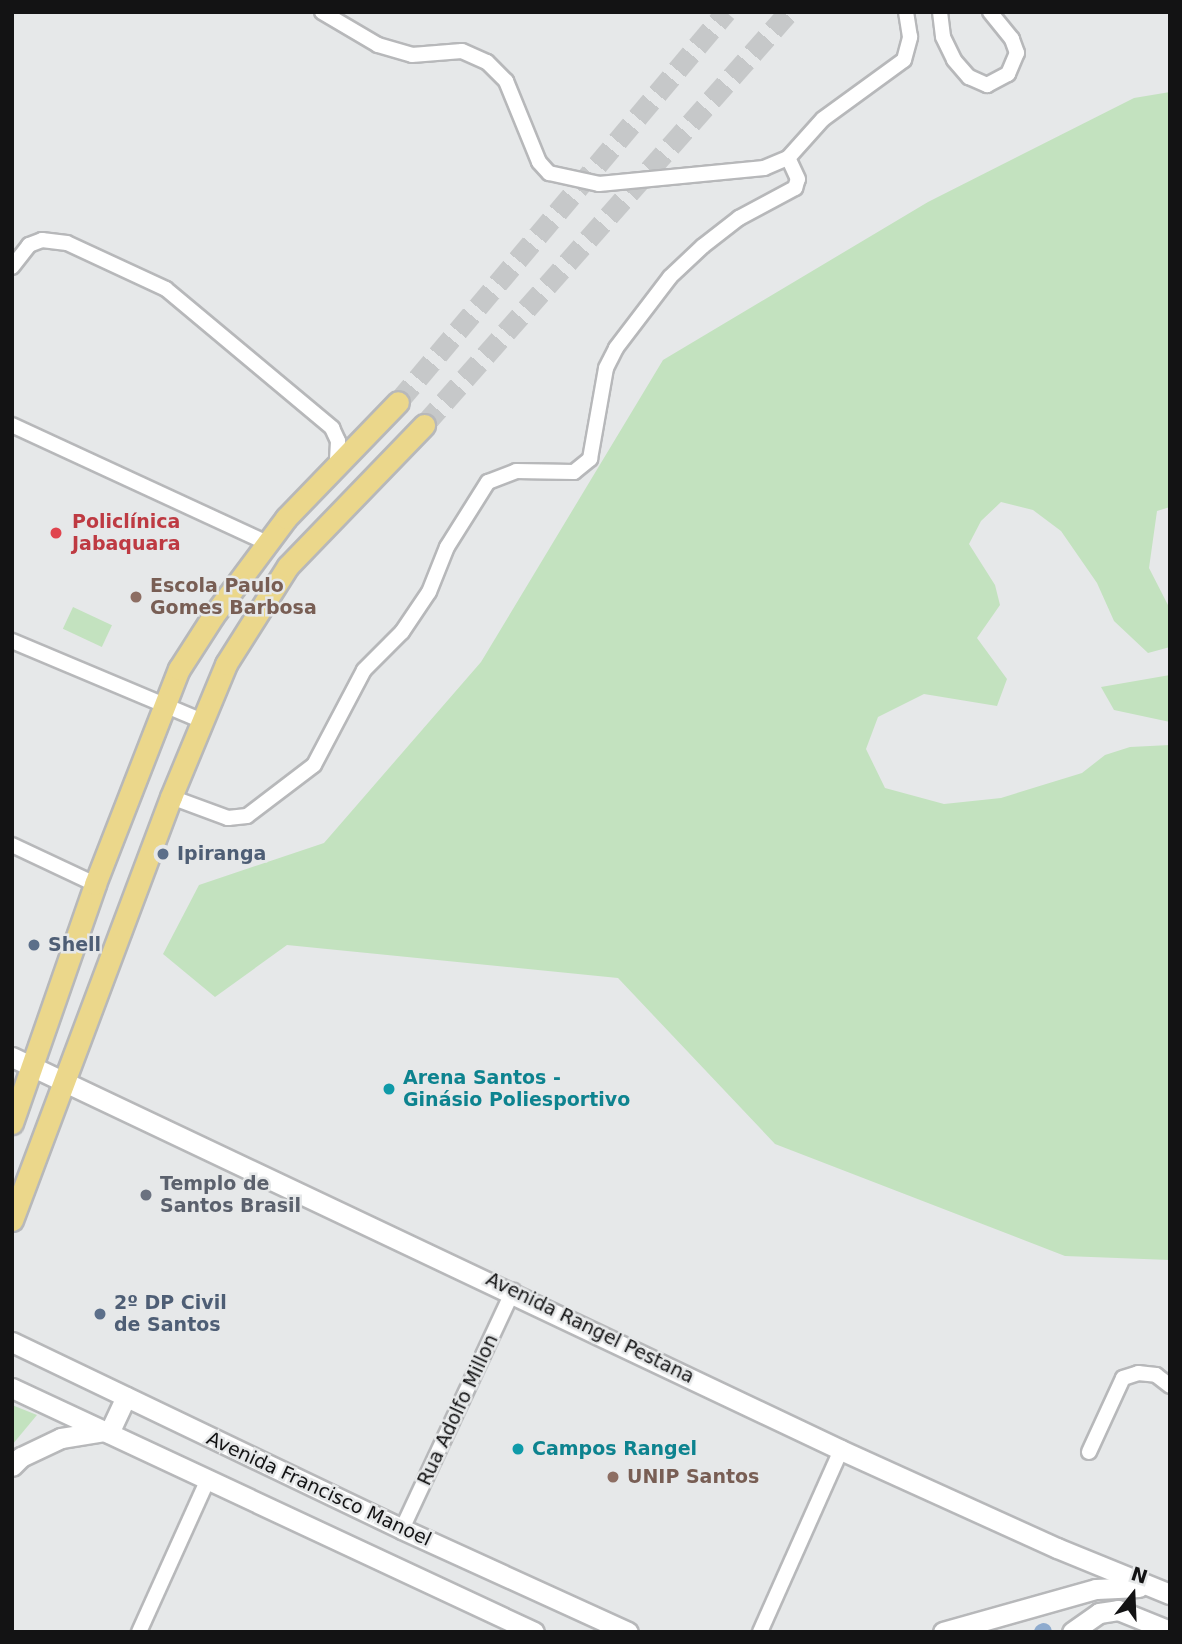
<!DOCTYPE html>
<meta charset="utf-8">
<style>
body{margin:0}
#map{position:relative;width:1182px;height:1644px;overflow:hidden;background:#e6e8e9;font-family:"DejaVu Sans",sans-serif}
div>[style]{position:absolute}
.green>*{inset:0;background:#c3e2bf;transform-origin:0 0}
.canal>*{height:16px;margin:-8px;padding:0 8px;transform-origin:8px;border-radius:8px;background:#8eabce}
.primary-tunnel>*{height:21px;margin-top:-10.5px;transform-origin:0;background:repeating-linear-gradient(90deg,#c6c8c9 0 21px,transparent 0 31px)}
.roads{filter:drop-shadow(2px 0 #b7b8ba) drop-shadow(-2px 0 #b7b8ba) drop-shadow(0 2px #b7b8ba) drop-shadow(0 -2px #b7b8ba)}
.street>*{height:14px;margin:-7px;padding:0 7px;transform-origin:7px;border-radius:7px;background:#fff}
.secondary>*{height:19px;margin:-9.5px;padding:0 9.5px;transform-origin:9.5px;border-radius:9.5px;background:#fff}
.primary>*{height:21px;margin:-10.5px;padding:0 10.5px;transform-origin:10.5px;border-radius:10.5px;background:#ebd78b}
.dots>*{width:19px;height:19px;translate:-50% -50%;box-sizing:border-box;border:4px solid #e6e8e9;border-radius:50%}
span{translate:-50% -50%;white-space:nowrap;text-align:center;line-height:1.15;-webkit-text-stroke:5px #e6e8e9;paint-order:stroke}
.health-label{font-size:19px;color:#be3a42;font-weight:700}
.left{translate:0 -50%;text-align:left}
.education-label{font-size:19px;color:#785e54;font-weight:700}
.service-label{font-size:19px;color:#4e5e75;font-weight:700}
.culture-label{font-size:19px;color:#0d838f;font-weight:700}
.worship-label{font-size:19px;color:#5b616d;font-weight:700}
.street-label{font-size:19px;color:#131314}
.frame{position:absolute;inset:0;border:14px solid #131314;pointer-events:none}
.north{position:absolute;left:1098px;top:1560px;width:70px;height:70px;-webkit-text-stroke:5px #e6e8e9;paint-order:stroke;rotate:18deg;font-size:19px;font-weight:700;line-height:28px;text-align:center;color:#131314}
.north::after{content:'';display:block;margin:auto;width:24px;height:32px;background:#131314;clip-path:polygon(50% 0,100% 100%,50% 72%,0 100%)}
</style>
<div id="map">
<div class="green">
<div style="clip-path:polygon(1170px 92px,1170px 507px,1157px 511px,1149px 568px,1170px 609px,1170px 647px,1148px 653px,1114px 621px,1097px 583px,1061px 531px,1033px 510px,1001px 502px,981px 521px,969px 544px,995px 585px,1000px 605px,977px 638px,1007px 679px,997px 706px,924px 694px,878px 717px,866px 749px,885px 788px,944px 804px,1001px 798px,1082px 773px,1105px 755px,1130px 747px,1170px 745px,1170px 1260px,1065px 1256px,775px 1144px,618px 978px,287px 945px,215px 997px,163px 954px,199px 885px,324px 843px,481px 662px,663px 360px,928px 202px,1134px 98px)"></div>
<div style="left:73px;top:607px;width:43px;height:24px;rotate:25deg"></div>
<div style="clip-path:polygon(1170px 675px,1170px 722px,1114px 710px,1101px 687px)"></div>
<div style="clip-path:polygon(12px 1405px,37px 1415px,12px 1445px)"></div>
</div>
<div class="canal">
<div style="left:1042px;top:1632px;width:2px;rotate:-27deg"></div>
</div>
<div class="primary-tunnel">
<div style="left:398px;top:402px;width:510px;rotate:-49.94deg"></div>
<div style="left:424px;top:425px;width:551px;rotate:-48.53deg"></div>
</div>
<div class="roads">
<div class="street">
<div style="left:322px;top:12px;width:65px;rotate:30.5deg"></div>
<div style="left:378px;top:45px;width:35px;rotate:16deg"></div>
<div style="left:412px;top:55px;width:50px;rotate:-4.6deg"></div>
<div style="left:462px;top:51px;width:27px;rotate:24deg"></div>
<div style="left:487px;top:62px;width:27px;rotate:45deg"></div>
<div style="left:506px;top:81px;width:87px;rotate:67.8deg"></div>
<div style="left:539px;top:162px;width:15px;rotate:48deg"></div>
<div style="left:549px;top:173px;width:51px;rotate:12.4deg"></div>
<div style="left:599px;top:184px;width:166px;rotate:-5.5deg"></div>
<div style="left:764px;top:168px;width:26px;rotate:-23deg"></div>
<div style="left:788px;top:158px;width:52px;rotate:-48.1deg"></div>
<div style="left:823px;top:119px;width:100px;rotate:-36.1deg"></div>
<div style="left:904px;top:60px;width:24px;rotate:-75deg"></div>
<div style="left:910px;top:37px;width:25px;rotate:-99deg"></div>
<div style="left:940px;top:12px;width:25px;rotate:83deg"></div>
<div style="left:943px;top:37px;width:25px;rotate:64deg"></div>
<div style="left:954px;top:60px;width:23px;rotate:49deg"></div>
<div style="left:969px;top:77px;width:20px;rotate:24deg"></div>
<div style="left:987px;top:85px;width:24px;rotate:-28deg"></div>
<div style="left:1008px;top:74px;width:23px;rotate:-67deg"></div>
<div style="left:1017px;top:53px;width:15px;rotate:-110deg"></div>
<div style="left:1012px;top:39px;width:35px;rotate:-129deg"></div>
<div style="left:12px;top:267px;width:28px;rotate:-52deg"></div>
<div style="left:29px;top:245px;width:14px;rotate:-21deg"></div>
<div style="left:42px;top:240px;width:25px;rotate:7deg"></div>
<div style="left:67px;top:243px;width:109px;rotate:24.9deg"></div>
<div style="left:166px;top:289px;width:217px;rotate:39.9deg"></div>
<div style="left:332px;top:428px;width:14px;rotate:65deg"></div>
<div style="left:338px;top:441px;width:22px;rotate:93deg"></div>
<div style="left:12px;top:425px;width:281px;rotate:24.8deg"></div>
<div style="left:12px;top:641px;width:206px;rotate:22.8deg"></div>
<div style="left:171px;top:797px;width:61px;rotate:20.2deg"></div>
<div style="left:228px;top:818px;width:19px;rotate:-6deg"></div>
<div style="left:247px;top:816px;width:84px;rotate:-37.3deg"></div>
<div style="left:314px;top:765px;width:107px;rotate:-62.2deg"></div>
<div style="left:364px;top:670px;width:54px;rotate:-45deg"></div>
<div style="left:402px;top:632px;width:48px;rotate:-56deg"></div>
<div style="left:429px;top:592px;width:48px;rotate:-68.2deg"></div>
<div style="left:447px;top:547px;width:77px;rotate:-57.8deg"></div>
<div style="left:488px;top:482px;width:30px;rotate:-21deg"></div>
<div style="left:516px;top:471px;width:58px;rotate:1deg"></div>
<div style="left:574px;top:472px;width:21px;rotate:-39deg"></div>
<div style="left:590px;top:459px;width:92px;rotate:-80deg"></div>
<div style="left:606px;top:368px;width:22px;rotate:-63deg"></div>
<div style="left:616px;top:348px;width:89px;rotate:-52.7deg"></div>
<div style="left:670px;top:277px;width:45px;rotate:-43.2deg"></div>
<div style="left:703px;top:246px;width:46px;rotate:-37.9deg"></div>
<div style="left:739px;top:218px;width:64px;rotate:-28.2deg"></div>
<div style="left:795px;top:188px;width:9px;rotate:-72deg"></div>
<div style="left:798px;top:179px;width:23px;rotate:-115deg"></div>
<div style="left:12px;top:845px;width:92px;rotate:25.2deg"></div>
<div style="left:1089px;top:1452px;width:81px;rotate:-65.3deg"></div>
<div style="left:1123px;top:1378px;width:16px;rotate:-18deg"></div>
<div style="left:1138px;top:1373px;width:18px;rotate:6deg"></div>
<div style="left:1156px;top:1375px;width:18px;rotate:38deg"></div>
<div style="left:402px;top:1529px;width:263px;rotate:-65deg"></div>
<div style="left:139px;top:1632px;width:168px;rotate:-65.7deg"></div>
<div style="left:760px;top:1632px;width:199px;rotate:-66deg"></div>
</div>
<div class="secondary">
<div style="left:12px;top:1057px;width:917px;rotate:25.36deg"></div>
<div style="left:841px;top:1450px;width:237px;rotate:24.4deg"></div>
<div style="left:1057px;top:1548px;width:122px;rotate:22.2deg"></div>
<div style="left:12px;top:1342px;width:433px;rotate:25.6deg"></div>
<div style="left:402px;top:1529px;width:248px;rotate:24.5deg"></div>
<div style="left:12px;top:1388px;width:576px;rotate:25.05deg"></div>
<div style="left:109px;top:1433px;width:40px;rotate:-65deg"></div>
<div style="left:12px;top:1466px;width:13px;rotate:-45deg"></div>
<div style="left:21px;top:1457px;width:44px;rotate:-25.4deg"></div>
<div style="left:61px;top:1438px;width:45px;rotate:-9deg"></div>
<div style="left:943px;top:1632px;width:159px;rotate:-15.7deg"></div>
<div style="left:1096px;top:1589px;width:43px;rotate:-2.7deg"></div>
<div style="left:1072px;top:1632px;width:33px;rotate:-35deg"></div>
<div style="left:1099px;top:1613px;width:19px;rotate:-9deg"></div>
<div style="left:1118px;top:1610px;width:56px;rotate:22deg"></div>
</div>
<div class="primary">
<div style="left:12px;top:1123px;width:253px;rotate:-70.8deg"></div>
<div style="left:95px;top:884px;width:231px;rotate:-68.7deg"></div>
<div style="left:179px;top:669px;width:63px;rotate:-57.3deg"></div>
<div style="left:213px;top:616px;width:122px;rotate:-53.3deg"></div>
<div style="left:286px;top:518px;width:161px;rotate:-46deg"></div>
<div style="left:12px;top:1220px;width:452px;rotate:-69.4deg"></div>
<div style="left:171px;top:797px;width:144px;rotate:-67.5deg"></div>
<div style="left:226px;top:664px;width:116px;rotate:-57.7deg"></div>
<div style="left:288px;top:566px;width:196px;rotate:-46deg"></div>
</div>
</div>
<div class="dots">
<div style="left:56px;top:533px;background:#e0444e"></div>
<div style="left:136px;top:597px;background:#8d6e63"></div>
<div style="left:163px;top:854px;background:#5c6f8a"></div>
<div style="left:34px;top:945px;background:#5c6f8a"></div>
<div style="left:389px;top:1089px;background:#0f9aa8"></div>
<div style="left:146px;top:1195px;background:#6b7280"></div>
<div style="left:100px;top:1314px;background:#5c6f8a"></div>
<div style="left:518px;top:1449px;background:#0f9aa8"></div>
<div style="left:613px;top:1477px;background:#8d6e63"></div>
</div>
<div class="health-label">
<span class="left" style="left:72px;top:533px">Policlínica<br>Jabaquara</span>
</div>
<div class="education-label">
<span class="left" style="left:150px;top:597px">Escola Paulo<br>Gomes Barbosa</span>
<span class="left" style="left:627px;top:1477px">UNIP Santos</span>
</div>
<div class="service-label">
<span class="left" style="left:177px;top:854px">Ipiranga</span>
<span class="left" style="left:48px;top:945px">Shell</span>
<span class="left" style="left:114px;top:1314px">2º DP Civil<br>de Santos</span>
</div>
<div class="culture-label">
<span class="left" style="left:403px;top:1089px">Arena Santos -<br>Ginásio Poliesportivo</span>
<span class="left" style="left:532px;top:1449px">Campos Rangel</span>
</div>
<div class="worship-label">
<span class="left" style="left:160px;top:1195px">Templo de<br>Santos Brasil</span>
</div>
<div class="street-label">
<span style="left:590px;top:1328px;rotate:26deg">Avenida Rangel Pestana</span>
<span style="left:458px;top:1410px;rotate:-65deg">Rua Adolfo Millon</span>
<span style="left:319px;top:1489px;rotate:25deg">Avenida Francisco Manoel</span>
</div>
<div class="frame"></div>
<div class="north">N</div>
</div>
